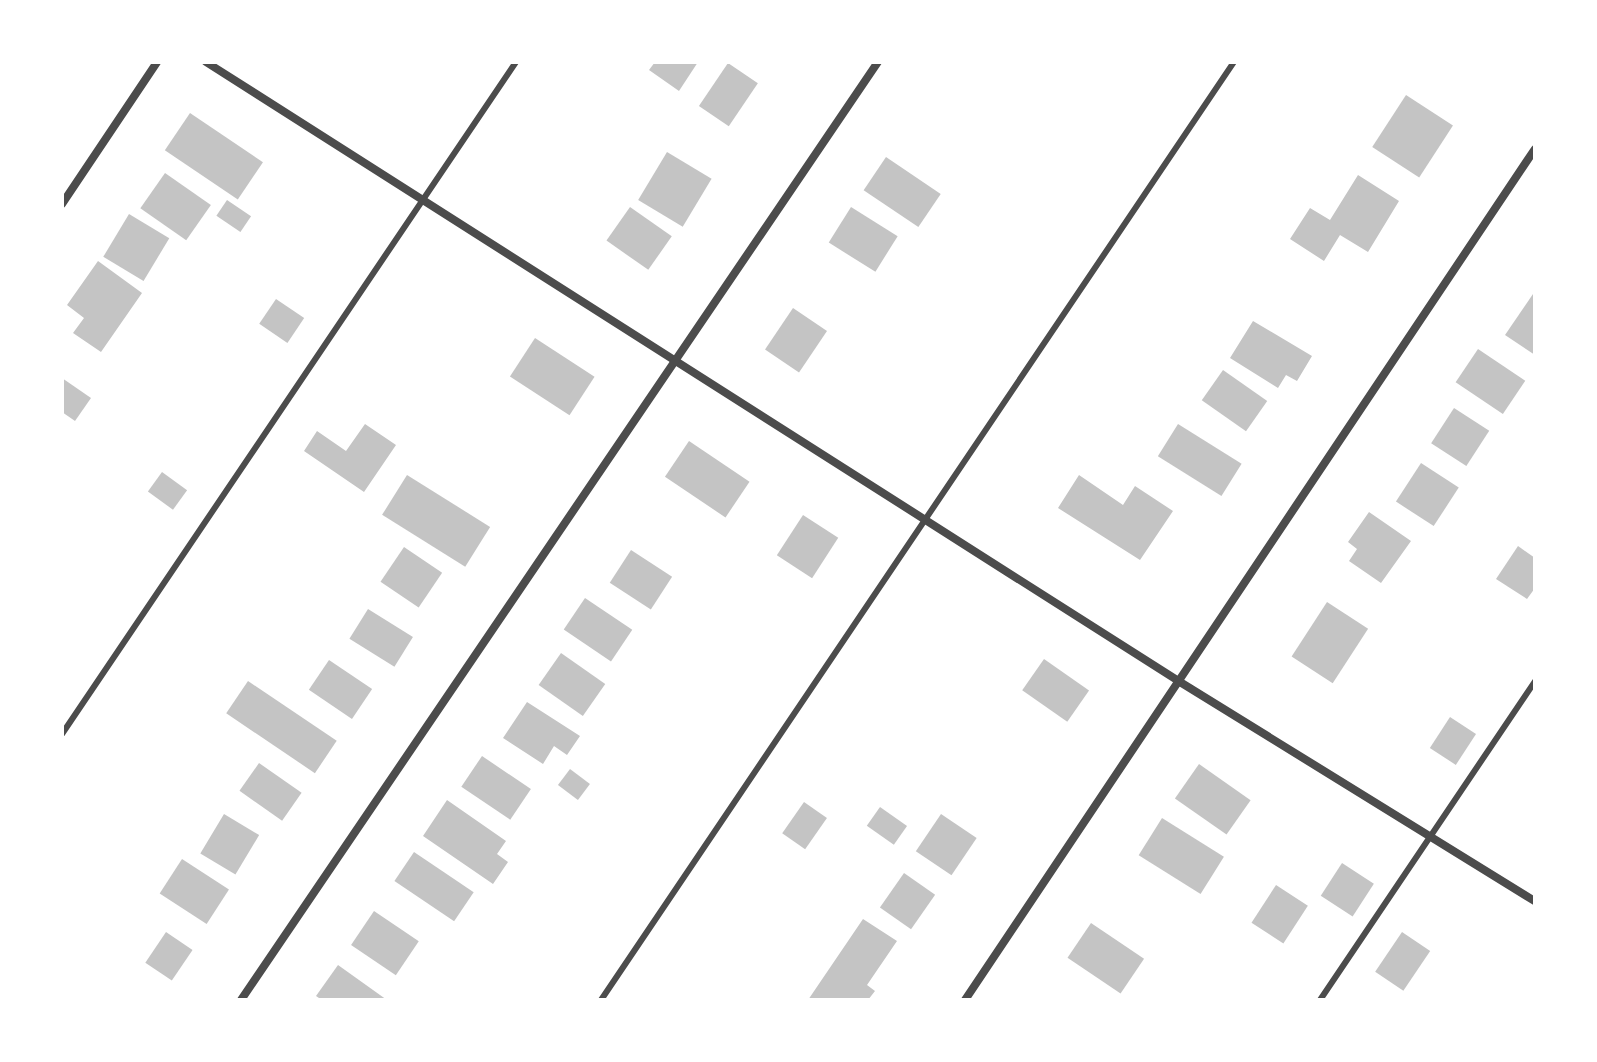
<!DOCTYPE html>
<style>
body{margin:0}
#map{position:relative;width:1597px;height:1062px;overflow:hidden;background:#fff;font-family:"Titillium Web",sans-serif}
div>[style]{position:absolute}
.building>*{inset:0;background:#c4c4c4;transform-origin:0 0}
.service>*{height:6px;margin:-3px;padding:0 3px;transform-origin:3px;border-radius:3px;background:#4c4c4c}
.minor>*{height:8px;margin:-4px;padding:0 4px;transform-origin:4px;border-radius:4px;background:#4c4c4c}
span{translate:-50% -50%;white-space:nowrap;text-align:center;line-height:1.15;-webkit-text-stroke:8px #fff;paint-order:stroke}
.frame{position:absolute;inset:0;border:64px solid #fff;pointer-events:none}
</style>
<div id="map">
<div class="building">
<div style="clip-path:polygon(655px 62px,698px 62px,679px 91px,649px 70px)"></div>
<div style="left:728px;top:63px;width:36px;height:52px;rotate:34deg"></div>
<div style="left:1406px;top:95px;width:56px;height:62px;rotate:33deg"></div>
<div style="left:190px;top:113px;width:88px;height:45px;rotate:34deg"></div>
<div style="left:667px;top:152px;width:52px;height:56px;rotate:31deg"></div>
<div style="left:886px;top:157px;width:66px;height:40px;rotate:34deg"></div>
<div style="left:165px;top:173px;width:56px;height:43px;rotate:35deg"></div>
<div style="clip-path:polygon(1358px 175px,1399px 201px,1368px 252px,1340px 235px,1324px 261px,1290px 239px,1310px 208px,1330px 220px)"></div>
<div style="left:227px;top:200px;width:29px;height:19px;rotate:34deg"></div>
<div style="left:630px;top:207px;width:51px;height:41px;rotate:35deg"></div>
<div style="left:851px;top:207px;width:55px;height:42px;rotate:32deg"></div>
<div style="left:129px;top:214px;width:47px;height:50px;rotate:31deg"></div>
<div style="clip-path:polygon(98px 261px,142px 293px,101px 352px,73px 333px,84px 318px,67px 305px)"></div>
<div style="clip-path:polygon(1535px 291px,1535px 355px,1505px 335px)"></div>
<div style="left:276px;top:299px;width:34px;height:30px;rotate:34deg"></div>
<div style="left:793px;top:308px;width:41px;height:50px;rotate:34deg"></div>
<div style="clip-path:polygon(1253px 321px,1312px 356px,1297px 381px,1286px 375px,1278px 388px,1230px 358px)"></div>
<div style="left:535px;top:338px;width:71px;height:46px;rotate:33deg"></div>
<div style="left:1478px;top:349px;width:57px;height:40px;rotate:34deg"></div>
<div style="left:1223px;top:370px;width:54px;height:37px;rotate:35deg"></div>
<div style="clip-path:polygon(62px 378px,91px 398px,75px 421px,62px 412px)"></div>
<div style="left:1454px;top:408px;width:42px;height:42px;rotate:33deg"></div>
<div style="clip-path:polygon(365px 424px,396px 445px,364px 492px,304px 451px,317px 431px,346px 451px)"></div>
<div style="left:1178px;top:424px;width:75px;height:38px;rotate:32deg"></div>
<div style="left:689px;top:441px;width:73px;height:43px;rotate:34deg"></div>
<div style="left:1421px;top:463px;width:45px;height:46px;rotate:33deg"></div>
<div style="left:162px;top:472px;width:31px;height:24px;rotate:36deg"></div>
<div style="left:407px;top:475px;width:98px;height:47px;rotate:32deg"></div>
<div style="clip-path:polygon(1079px 475px,1123px 505px,1135px 486px,1173px 511px,1140px 560px,1058px 508px)"></div>
<div style="clip-path:polygon(1369px 512px,1411px 541px,1381px 583px,1349px 561px,1357px 549px,1348px 542px)"></div>
<div style="left:803px;top:515px;width:42px;height:48px;rotate:33deg"></div>
<div style="clip-path:polygon(1518px 546px,1535px 558px,1535px 588px,1527px 599px,1496px 579px)"></div>
<div style="left:404px;top:547px;width:46px;height:42px;rotate:34deg"></div>
<div style="left:631px;top:550px;width:49px;height:39px;rotate:33deg"></div>
<div style="left:585px;top:598px;width:57px;height:38px;rotate:34deg"></div>
<div style="left:1327px;top:602px;width:49px;height:65px;rotate:33deg"></div>
<div style="left:368px;top:609px;width:53px;height:35px;rotate:32deg"></div>
<div style="left:561px;top:653px;width:54px;height:39px;rotate:35deg"></div>
<div style="left:1044px;top:659px;width:55px;height:38px;rotate:35deg"></div>
<div style="left:329px;top:660px;width:52px;height:36px;rotate:34deg"></div>
<div style="left:248px;top:681px;width:107px;height:39px;rotate:34deg"></div>
<div style="clip-path:polygon(527px 702px,580px 736px,567px 755px,554px 746px,543px 764px,503px 738px)"></div>
<div style="left:1450px;top:717px;width:31px;height:37px;rotate:33deg"></div>
<div style="left:482px;top:756px;width:59px;height:37px;rotate:34deg"></div>
<div style="left:259px;top:763px;width:52px;height:34px;rotate:35deg"></div>
<div style="left:1199px;top:764px;width:63px;height:42px;rotate:35deg"></div>
<div style="left:570px;top:769px;width:25px;height:20px;rotate:37deg"></div>
<div style="clip-path:polygon(447px 800px,506px 841px,497px 854px,508px 862px,493px 884px,423px 836px)"></div>
<div style="left:804px;top:802px;width:28px;height:38px;rotate:35deg"></div>
<div style="left:880px;top:807px;width:33px;height:23px;rotate:35deg"></div>
<div style="left:224px;top:814px;width:41px;height:46px;rotate:31deg"></div>
<div style="left:941px;top:814px;width:43px;height:45px;rotate:34deg"></div>
<div style="left:1162px;top:818px;width:73px;height:44px;rotate:32deg"></div>
<div style="left:414px;top:852px;width:72px;height:35px;rotate:34deg"></div>
<div style="left:182px;top:859px;width:56px;height:41px;rotate:33deg"></div>
<div style="left:1342px;top:863px;width:38px;height:39px;rotate:33deg"></div>
<div style="left:904px;top:873px;width:38px;height:42px;rotate:35deg"></div>
<div style="left:1276px;top:885px;width:38px;height:45px;rotate:33deg"></div>
<div style="left:374px;top:911px;width:54px;height:41px;rotate:34deg"></div>
<div style="clip-path:polygon(863px 919px,897px 941px,867px 985px,875px 991px,868px 1000px,808px 1000px)"></div>
<div style="left:1091px;top:923px;width:64px;height:42px;rotate:34deg"></div>
<div style="left:166px;top:932px;width:32px;height:37px;rotate:34deg"></div>
<div style="left:1402px;top:932px;width:34px;height:48px;rotate:34deg"></div>
<div style="clip-path:polygon(338px 965px,387px 1000px,322px 1000px,316px 996px)"></div>
</div>
<div class="service">
<div style="left:62px;top:734px;width:811px;rotate:-55.96deg"></div>
<div style="left:601px;top:1000px;width:1132px;rotate:-55.99deg"></div>
<div style="left:1320px;top:1000px;width:385px;rotate:-56deg"></div>
</div>
<div class="minor">
<div style="left:206px;top:62px;width:1155px;rotate:32.48deg"></div>
<div style="left:1180px;top:682px;width:417px;rotate:31.7deg"></div>
<div style="left:62px;top:204px;width:171px;rotate:-56.2deg"></div>
<div style="left:241px;top:1000px;width:1134px;rotate:-55.82deg"></div>
<div style="left:965px;top:1000px;width:1024px;rotate:-56.19deg"></div>
</div>
<div class="frame"></div>
</div>
